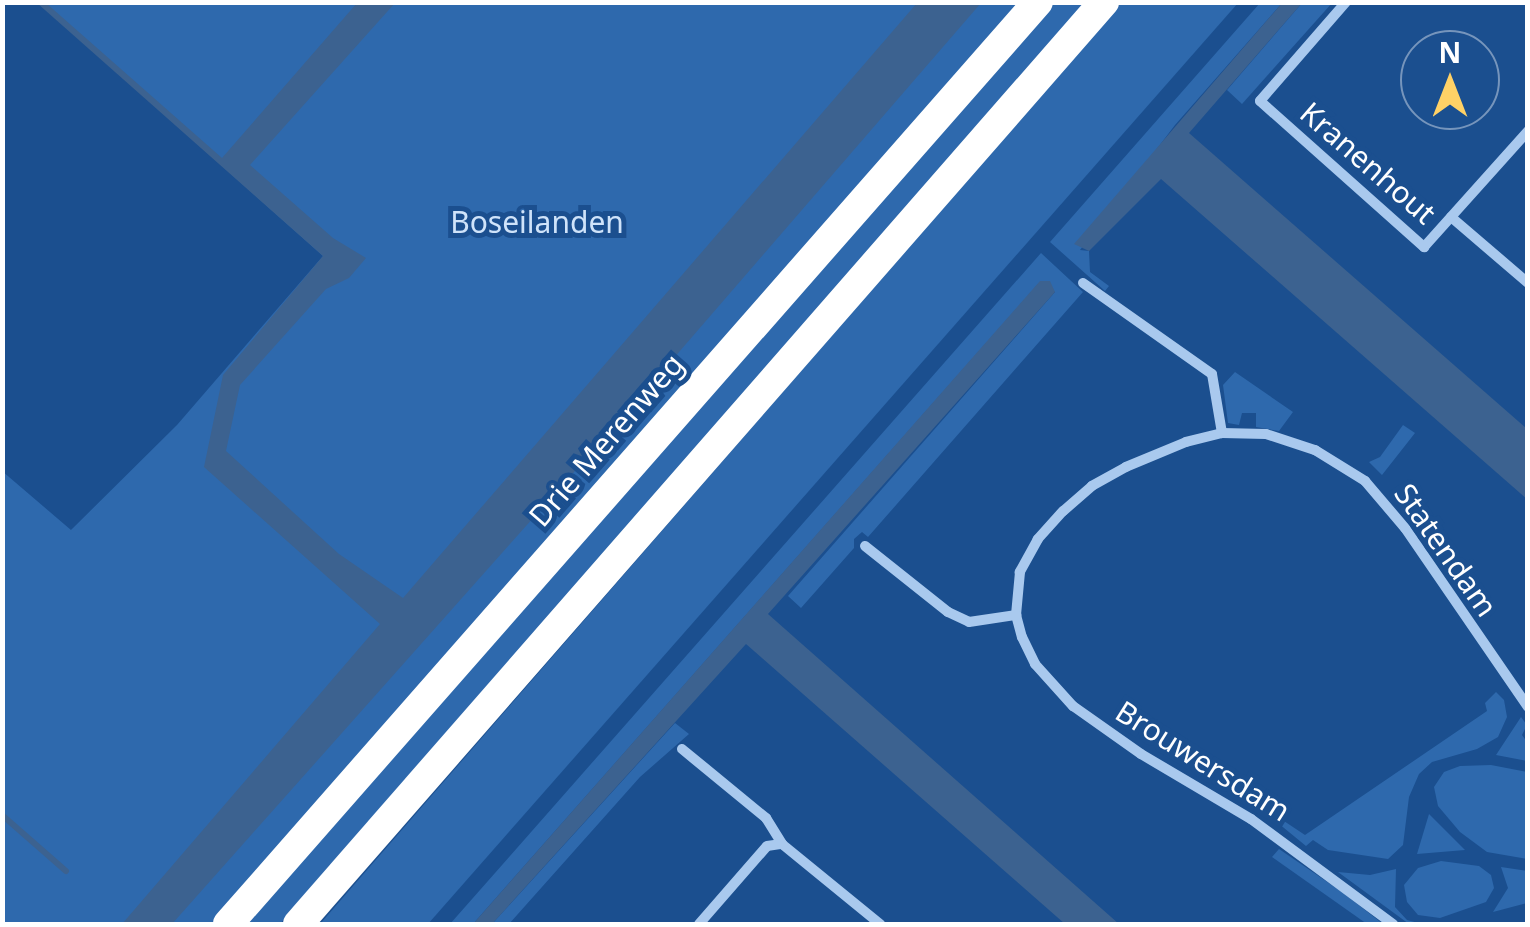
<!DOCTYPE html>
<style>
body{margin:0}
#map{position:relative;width:1530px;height:927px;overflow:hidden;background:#1b4f8f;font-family:"Noto Sans",sans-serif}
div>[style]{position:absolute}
.green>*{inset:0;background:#2e69ad}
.water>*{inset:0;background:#3c6290}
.stream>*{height:6px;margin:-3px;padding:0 3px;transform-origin:3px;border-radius:3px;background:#3c6290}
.street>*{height:10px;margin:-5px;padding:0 5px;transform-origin:5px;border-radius:5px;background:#a9c9ee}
.highway>*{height:30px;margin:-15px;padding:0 15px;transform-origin:15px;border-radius:15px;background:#fff}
span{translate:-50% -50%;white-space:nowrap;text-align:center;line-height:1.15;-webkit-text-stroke:10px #1b4f8f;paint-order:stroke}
.street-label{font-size:30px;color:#fff}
.park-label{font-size:30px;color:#cfe3fa}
.frame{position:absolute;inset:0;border:5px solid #fff;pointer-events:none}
.north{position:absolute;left:1400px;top:30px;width:100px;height:100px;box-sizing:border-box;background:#1b4f8f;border:2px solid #7695bc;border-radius:50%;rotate:0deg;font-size:28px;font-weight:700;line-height:40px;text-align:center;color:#fff}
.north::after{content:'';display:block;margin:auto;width:35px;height:45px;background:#ffd166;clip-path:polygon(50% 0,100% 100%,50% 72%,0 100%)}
</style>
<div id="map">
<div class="green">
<div style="clip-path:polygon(39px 3px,1021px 3px,211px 924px,3px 924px,2px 471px,71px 530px,177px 425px,323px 256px)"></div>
<div style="clip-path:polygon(1049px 3px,1089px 3px,280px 924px,246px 924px)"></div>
<div style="clip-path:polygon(1121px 3px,1238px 3px,428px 924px,320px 924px)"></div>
<div style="clip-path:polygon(1260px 3px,1282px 3px,1175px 125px,1080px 250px,1089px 251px,1090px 272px,1109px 286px,1105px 291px,1050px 242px)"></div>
<div style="clip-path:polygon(1302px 3px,1332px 3px,1242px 104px,1227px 90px)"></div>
<div style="clip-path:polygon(1041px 253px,1083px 292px,868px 537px,862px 532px,854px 539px,854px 548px,801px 608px,788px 596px,1055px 292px,1040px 282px,473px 924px,450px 924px)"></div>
<div style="clip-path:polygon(1235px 372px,1293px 412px,1279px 431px,1256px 427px,1256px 413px,1242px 413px,1239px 425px,1228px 423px,1223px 385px)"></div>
<div style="clip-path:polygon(1403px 425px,1415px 433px,1382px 475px,1369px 462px,1380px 457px)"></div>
<div style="clip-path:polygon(1496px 692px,1504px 700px,1507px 717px,1498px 737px,1477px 749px,1432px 762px,1419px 774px,1409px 797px,1403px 845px,1388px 859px,1328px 850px,1313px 840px,1306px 846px,1267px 814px,1269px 811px,1305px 835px,1487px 711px,1485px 703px)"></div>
<div style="clip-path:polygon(1521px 717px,1527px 725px,1522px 735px,1527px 742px,1527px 761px,1496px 755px)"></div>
<div style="clip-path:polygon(675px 723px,689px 734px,640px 777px,509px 924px,492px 924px)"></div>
<div style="clip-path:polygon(1491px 765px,1527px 772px,1527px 859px,1487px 852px,1460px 832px,1438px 806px,1434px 787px,1444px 772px,1460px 766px)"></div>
<div style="clip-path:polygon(1429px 814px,1465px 850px,1417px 854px)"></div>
<div style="clip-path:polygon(1279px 849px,1342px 892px,1383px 924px,1367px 924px,1272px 857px)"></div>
<div style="clip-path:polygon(1441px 861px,1479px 866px,1491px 875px,1494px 888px,1486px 902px,1440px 918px,1418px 915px,1407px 902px,1404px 885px,1418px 868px)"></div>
<div style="clip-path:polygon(1501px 867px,1527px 871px,1527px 903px,1493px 912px,1508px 888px)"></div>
<div style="clip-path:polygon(1396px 869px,1395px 907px,1407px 920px,1422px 924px,1409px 924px,1338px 872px,1370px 875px)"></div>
</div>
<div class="water">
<div style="clip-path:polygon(37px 3px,46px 3px,222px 158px,357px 3px,395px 3px,250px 165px,333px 238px,366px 258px,349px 278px,326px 289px,240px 385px,226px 451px,339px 554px,403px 598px,917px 3px,981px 3px,615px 426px,172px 924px,122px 924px,380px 624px,204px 467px,223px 375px,323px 256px)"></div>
<div style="clip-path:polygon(1282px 3px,1302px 3px,1189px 133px,1527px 429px,1527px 499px,1161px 179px,1089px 251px,1074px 244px)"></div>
<div style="clip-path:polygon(1040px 281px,1050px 281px,1055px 292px,768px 614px,1119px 924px,1065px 924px,746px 644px,492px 924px,473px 924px)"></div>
</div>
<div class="stream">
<div style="left:2px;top:815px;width:85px;rotate:41.2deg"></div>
</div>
<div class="street">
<div style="left:1346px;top:2px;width:131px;rotate:131deg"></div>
<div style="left:1260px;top:101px;width:220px;rotate:41.7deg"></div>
<div style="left:1424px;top:247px;width:156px;rotate:-48.1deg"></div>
<div style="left:1451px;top:217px;width:101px;rotate:40.6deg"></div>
<div style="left:1083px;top:283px;width:158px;rotate:35.2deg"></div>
<div style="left:1212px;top:374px;width:60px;rotate:80.4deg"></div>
<div style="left:1222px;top:433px;width:44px;rotate:1.3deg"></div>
<div style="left:1266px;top:434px;width:52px;rotate:18.1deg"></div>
<div style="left:1315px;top:450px;width:59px;rotate:31.8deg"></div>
<div style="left:1365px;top:481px;width:62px;rotate:49.6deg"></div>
<div style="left:1405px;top:528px;width:217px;rotate:55.5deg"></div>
<div style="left:1222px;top:433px;width:37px;rotate:166deg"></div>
<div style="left:1186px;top:442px;width:65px;rotate:157.4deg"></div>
<div style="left:1126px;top:467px;width:39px;rotate:151deg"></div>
<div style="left:1092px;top:486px;width:38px;rotate:139deg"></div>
<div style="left:1063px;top:511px;width:38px;rotate:132deg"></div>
<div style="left:1038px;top:539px;width:38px;rotate:119deg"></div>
<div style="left:1020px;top:572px;width:43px;rotate:95.3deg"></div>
<div style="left:1016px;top:615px;width:23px;rotate:75deg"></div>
<div style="left:1022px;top:637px;width:30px;rotate:64deg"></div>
<div style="left:1035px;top:664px;width:57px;rotate:47.9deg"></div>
<div style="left:1073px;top:706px;width:83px;rotate:35.2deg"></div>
<div style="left:1141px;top:754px;width:128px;rotate:30.6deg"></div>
<div style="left:1251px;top:819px;width:177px;rotate:36.5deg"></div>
<div style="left:865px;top:546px;width:106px;rotate:38.5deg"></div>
<div style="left:948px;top:612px;width:23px;rotate:25deg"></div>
<div style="left:969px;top:622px;width:48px;rotate:-8.5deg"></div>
<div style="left:682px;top:749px;width:109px;rotate:39.4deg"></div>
<div style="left:766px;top:818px;width:31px;rotate:58deg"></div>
<div style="left:699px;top:924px;width:103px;rotate:-48.9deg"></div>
<div style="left:767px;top:846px;width:15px;rotate:-8deg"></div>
<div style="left:782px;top:844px;width:127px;rotate:39.2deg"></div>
</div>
<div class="highway">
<div style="left:228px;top:924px;width:1227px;rotate:-48.7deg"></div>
<div style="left:298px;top:924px;width:1225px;rotate:-48.84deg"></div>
</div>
<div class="street-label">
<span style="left:1368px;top:163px;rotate:41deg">Kranenhout</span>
<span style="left:606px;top:440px;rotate:-49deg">Drie Merenweg</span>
<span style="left:1446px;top:550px;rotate:55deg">Statendam</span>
<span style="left:1203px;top:761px;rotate:32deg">Brouwersdam</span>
</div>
<div class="park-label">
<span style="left:537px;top:222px">Boseilanden</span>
</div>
<div class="frame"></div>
<div class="north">N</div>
</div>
